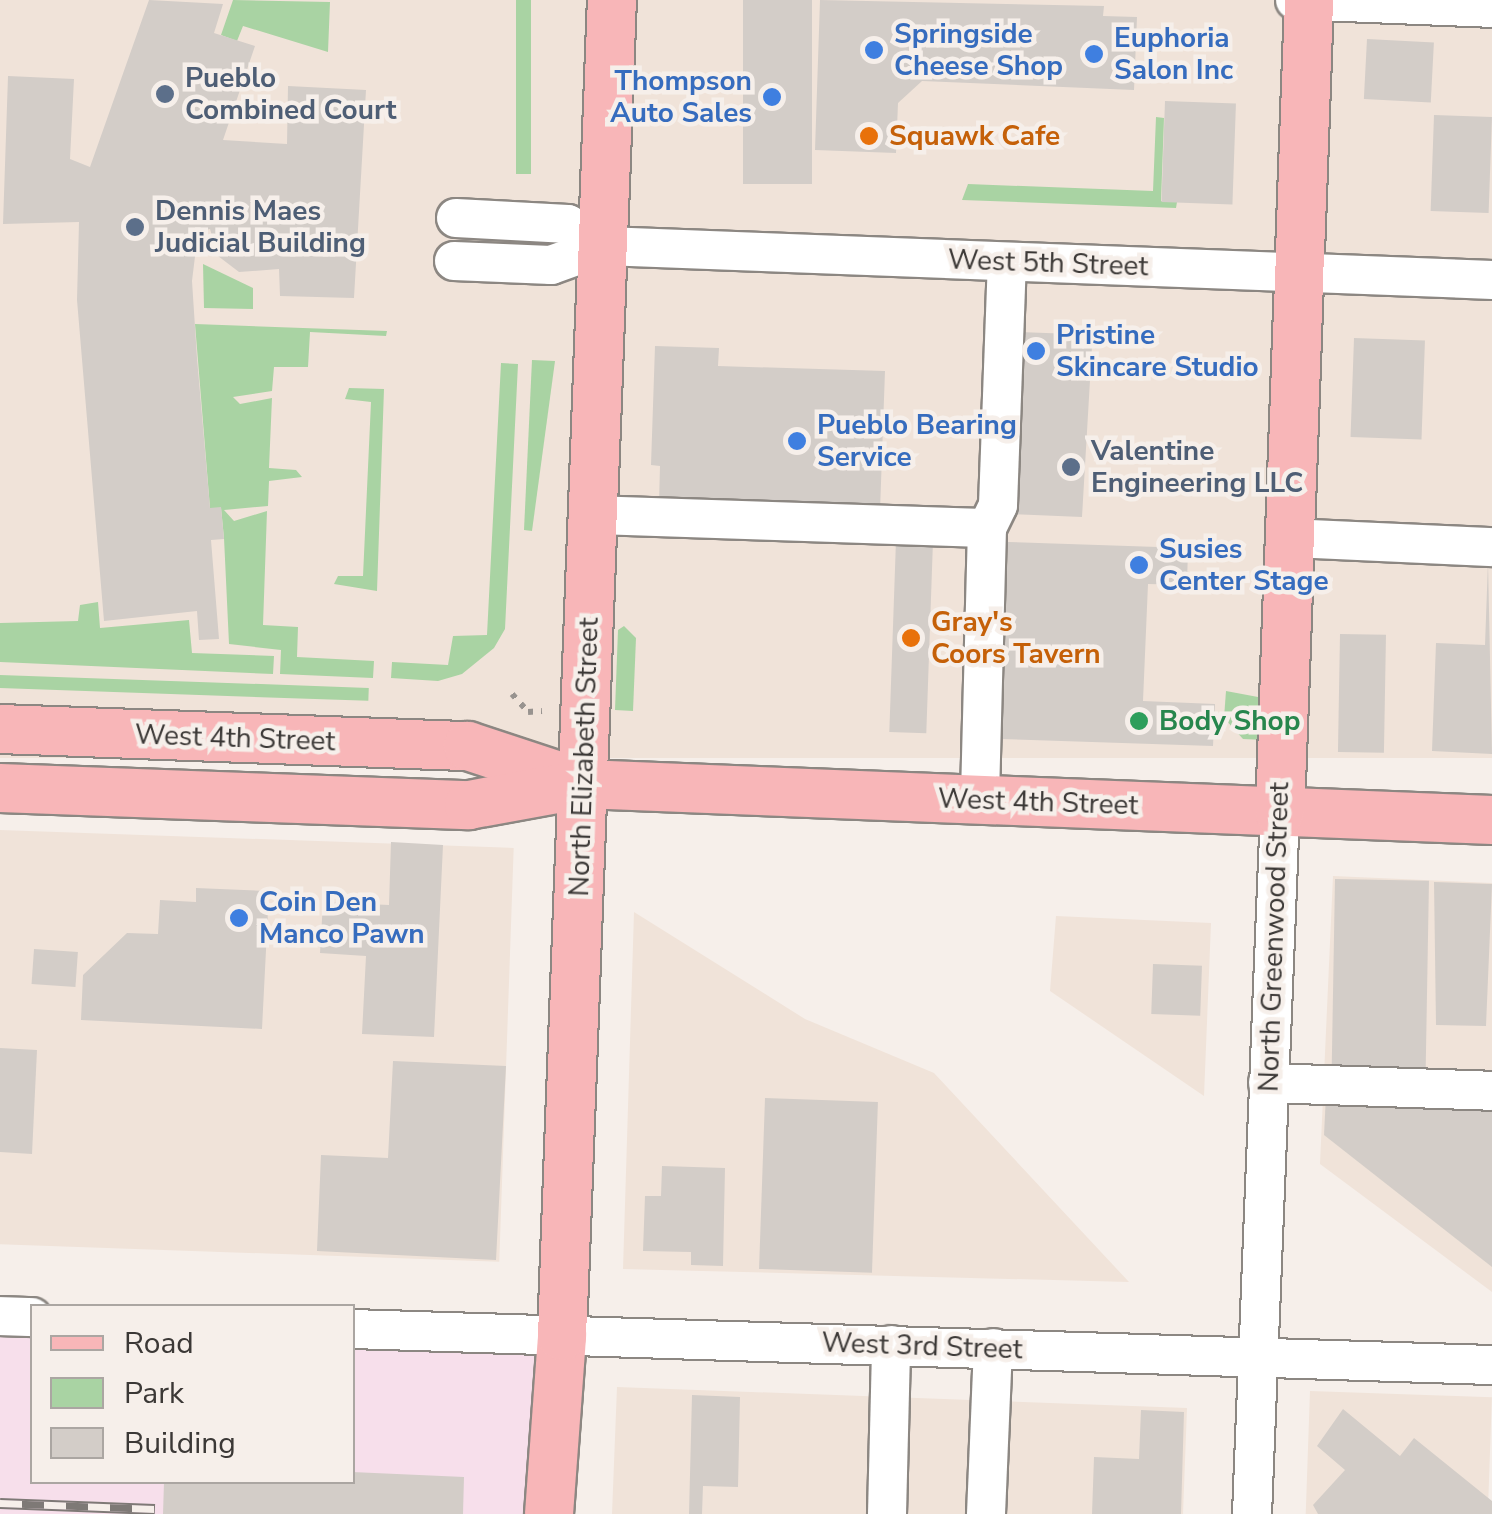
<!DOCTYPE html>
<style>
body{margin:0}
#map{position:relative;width:1492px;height:1514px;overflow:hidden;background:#f6efea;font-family:"Nunito Sans",sans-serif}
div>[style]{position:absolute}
.built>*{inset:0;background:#f0e3d9;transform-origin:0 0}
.industrial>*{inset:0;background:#f7dfeb}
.green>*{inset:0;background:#a9d3a3;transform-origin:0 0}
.building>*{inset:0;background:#d3cdc8;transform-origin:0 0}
.path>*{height:6px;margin-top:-3px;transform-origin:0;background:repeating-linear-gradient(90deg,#98938f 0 5px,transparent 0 13px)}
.roads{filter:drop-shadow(2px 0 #8c8782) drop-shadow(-2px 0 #8c8782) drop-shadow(0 2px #8c8782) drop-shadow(0 -2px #8c8782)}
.minor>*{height:38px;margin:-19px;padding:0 19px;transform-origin:19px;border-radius:19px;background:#fff}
.major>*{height:48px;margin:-24px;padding:0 24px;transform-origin:24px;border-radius:24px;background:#f8b6b8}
.rail>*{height:11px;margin-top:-5.5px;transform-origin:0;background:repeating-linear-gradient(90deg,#f6efea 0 22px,#7e7976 0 44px);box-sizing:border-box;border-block:2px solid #7e7976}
.dots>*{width:28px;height:28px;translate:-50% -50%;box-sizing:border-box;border:5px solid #f6efea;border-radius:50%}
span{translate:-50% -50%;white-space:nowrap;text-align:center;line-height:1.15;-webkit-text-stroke:9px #f6efea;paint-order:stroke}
.shop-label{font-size:28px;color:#366cbe;font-weight:700}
.left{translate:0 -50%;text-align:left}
.right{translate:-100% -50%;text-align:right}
.service-label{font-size:28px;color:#4e5e75;font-weight:700}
.food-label{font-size:28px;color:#c56008;font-weight:700}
.street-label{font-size:28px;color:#3b3836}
.leisure-label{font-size:28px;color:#27864d;font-weight:700}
.legend{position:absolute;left:30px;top:1304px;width:325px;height:180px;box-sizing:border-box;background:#f6efea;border:2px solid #aba6a2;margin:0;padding:12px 18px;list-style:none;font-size:30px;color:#3b3836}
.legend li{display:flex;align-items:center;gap:20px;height:50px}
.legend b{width:50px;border:2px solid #aba6a2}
</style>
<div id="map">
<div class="built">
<div style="left:0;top:0;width:1492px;height:758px"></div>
<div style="left:0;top:830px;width:514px;height:414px;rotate:2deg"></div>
<div style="clip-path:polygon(1333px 876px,1492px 883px,1492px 1292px,1320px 1164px)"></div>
<div style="clip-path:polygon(634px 912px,805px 1019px,934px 1073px,1129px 1282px,623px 1269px)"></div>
<div style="clip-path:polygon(1056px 916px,1211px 923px,1204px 1096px,1050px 991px)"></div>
<div style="clip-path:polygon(617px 1387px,1187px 1408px,1183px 1514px,612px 1514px)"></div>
<div style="left:1310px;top:1391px;width:182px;height:123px;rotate:2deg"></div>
</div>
<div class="industrial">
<div style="clip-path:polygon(0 1316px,32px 1317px,32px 1482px,352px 1482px,353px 1329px,562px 1336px,549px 1514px,0 1514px)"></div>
</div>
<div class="green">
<div style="clip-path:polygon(233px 0,330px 2px,328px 52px,243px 26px,237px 41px,221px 35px)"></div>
<div style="left:516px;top:0;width:15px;height:174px"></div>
<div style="clip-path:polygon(1156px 117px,1164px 118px,1161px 201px,1177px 202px,1176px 208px,962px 200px,968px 184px,1153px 191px)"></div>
<div style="clip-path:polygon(203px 264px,253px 288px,253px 309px,204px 308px)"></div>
<div style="clip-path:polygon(195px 324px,387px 331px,386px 336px,310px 332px,308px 367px,274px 367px,272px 391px,233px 397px,240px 404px,272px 398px,269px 468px,296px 470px,302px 477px,269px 481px,268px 506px,224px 510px,234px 521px,267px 511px,263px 625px,298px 627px,297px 657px,374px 661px,373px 678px,280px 674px,281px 650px,229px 644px,224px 538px,221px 508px,210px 508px)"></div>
<div style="clip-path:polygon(532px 360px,555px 361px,532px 531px,524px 530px)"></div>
<div style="clip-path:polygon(501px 363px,518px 364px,505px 629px,494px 648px,462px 674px,438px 681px,391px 678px,392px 662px,448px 665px,453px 636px,487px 635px)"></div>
<div style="clip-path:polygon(349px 388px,384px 389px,377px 591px,334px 584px,338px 576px,363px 576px,371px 402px,345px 399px)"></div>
<div style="clip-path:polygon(98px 602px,100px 628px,189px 620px,192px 653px,274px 656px,273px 674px,0 662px,0 623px,78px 621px,80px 605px)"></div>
<div style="clip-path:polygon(624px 626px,636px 638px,633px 711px,615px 710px,618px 630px)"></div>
<div style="left:0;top:675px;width:369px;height:13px;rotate:2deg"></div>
<div style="clip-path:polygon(1226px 691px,1258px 697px,1265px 740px,1243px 739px,1224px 718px)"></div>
</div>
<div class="building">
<div style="clip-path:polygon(149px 0,223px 4px,214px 33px,255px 46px,223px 140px,287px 144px,288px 86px,366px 90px,354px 298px,280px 296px,279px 269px,239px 272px,218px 256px,210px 229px,198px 232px,192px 281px,197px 358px,210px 508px,221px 507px,224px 539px,211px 540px,219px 639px,199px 640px,197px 611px,104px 621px,77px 300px,79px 222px,3px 224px,8px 76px,74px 79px,70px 159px,90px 167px)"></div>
<div style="left:743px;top:0;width:69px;height:184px"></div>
<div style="clip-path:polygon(820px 0,1104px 6px,1103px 16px,1137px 17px,1134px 90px,922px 81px,898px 103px,896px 153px,815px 150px)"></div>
<div style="left:1367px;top:39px;width:67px;height:60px;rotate:3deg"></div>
<div style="left:1165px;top:101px;width:71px;height:101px;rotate:2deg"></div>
<div style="left:1434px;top:115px;width:58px;height:96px;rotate:2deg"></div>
<div style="clip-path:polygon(1073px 328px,1093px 329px,1082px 517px,1011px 514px,1019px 332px,1073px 334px)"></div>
<div style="left:1354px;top:338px;width:71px;height:99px;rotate:2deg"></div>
<div style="clip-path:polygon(655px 346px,719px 348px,718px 366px,885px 371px,880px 511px,659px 504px,660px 466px,651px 465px)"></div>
<div style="left:896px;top:540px;width:37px;height:192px;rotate:2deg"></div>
<div style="clip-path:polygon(1008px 542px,1188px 548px,1187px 585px,1148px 584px,1143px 701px,1215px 704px,1213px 746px,1000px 739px)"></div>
<div style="clip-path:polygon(1488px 562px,1492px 754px,1432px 751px,1436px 643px,1485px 645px)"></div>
<div style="left:1340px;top:634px;width:46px;height:118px;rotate:1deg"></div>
<div style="clip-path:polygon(391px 842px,443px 845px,434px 1037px,362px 1034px,366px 956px,320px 953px,323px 902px,389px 905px)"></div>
<div style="left:1335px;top:879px;width:94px;height:195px;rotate:1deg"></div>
<div style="clip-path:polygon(1434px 882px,1492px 884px,1486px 1026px,1436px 1025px)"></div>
<div style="clip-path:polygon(196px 888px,269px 891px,262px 1029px,81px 1020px,83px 975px,127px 933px,158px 934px,160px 900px,196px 902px)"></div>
<div style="left:34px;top:949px;width:44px;height:35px;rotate:4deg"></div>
<div style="left:1153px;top:964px;width:49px;height:50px;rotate:2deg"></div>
<div style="clip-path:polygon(0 1048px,37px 1050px,32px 1154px,0 1152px)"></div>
<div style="clip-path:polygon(393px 1061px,506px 1066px,496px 1260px,317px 1251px,321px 1155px,388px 1158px)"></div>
<div style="clip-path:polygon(1326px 1095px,1492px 1100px,1492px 1267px,1324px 1135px)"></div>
<div style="left:765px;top:1098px;width:113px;height:171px;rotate:2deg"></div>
<div style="clip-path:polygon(662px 1166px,725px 1168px,723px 1266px,691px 1265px,691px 1252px,643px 1251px,645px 1196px,661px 1196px)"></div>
<div style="clip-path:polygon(692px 1395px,740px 1397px,738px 1487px,703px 1486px,702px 1514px,689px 1514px)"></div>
<div style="clip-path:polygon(1343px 1409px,1400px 1456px,1414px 1438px,1492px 1501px,1492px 1514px,1318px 1514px,1313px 1505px,1345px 1470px,1317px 1446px)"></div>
<div style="clip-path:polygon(1141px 1410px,1184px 1412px,1181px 1514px,1092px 1514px,1094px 1457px,1139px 1459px)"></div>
<div style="clip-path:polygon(352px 1472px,464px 1477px,463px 1514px,163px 1514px,164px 1482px,352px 1482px)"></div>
</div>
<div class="path">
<div style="left:512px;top:694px;width:24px;rotate:48deg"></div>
<div style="left:528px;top:712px;width:14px;rotate:-4deg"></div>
</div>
<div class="roads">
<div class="minor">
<div style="left:1295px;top:0;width:197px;rotate:2.3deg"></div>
<div style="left:456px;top:218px;width:112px;rotate:3.1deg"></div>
<div style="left:568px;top:224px;width:42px;rotate:31.4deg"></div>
<div style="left:604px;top:246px;width:889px;rotate:2.19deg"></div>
<div style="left:454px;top:261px;width:97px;rotate:2.4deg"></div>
<div style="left:551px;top:265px;width:56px;rotate:-19.7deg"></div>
<div style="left:594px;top:515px;width:393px;rotate:1.9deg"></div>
<div style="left:987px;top:528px;width:272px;rotate:91.5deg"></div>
<div style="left:987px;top:528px;width:25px;rotate:-64deg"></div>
<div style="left:998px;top:505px;width:243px;rotate:-87.9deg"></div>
<div style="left:1290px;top:538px;width:202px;rotate:2.6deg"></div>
<div style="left:1268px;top:1083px;width:224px;rotate:2deg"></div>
<div style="left:0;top:1316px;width:32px;rotate:2deg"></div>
<div style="left:352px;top:1329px;width:1141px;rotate:1.81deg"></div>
<div style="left:887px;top:1514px;width:169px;rotate:-88.6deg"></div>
<div style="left:986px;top:1514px;width:166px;rotate:-87.6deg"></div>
<div style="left:1252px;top:1514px;width:703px;rotate:-87.72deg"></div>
</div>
<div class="major">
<div style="left:0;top:729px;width:468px;rotate:2.1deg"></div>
<div style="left:468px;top:746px;width:118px;rotate:18.3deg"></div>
<div style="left:0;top:788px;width:469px;rotate:2.1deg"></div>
<div style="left:469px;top:805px;width:116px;rotate:-10.4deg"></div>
<div style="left:583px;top:784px;width:910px;rotate:2.27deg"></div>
<div style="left:1280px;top:812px;width:813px;rotate:-87.95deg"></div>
<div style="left:549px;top:1514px;width:178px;rotate:-85.8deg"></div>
<div style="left:562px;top:1336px;width:1337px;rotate:-87.86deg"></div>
</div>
</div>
<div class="rail">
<div style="left:0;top:1503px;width:155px;rotate:2.2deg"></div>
</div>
<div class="dots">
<div style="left:874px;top:50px;background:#3f7fe0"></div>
<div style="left:1094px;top:54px;background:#3f7fe0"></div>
<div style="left:165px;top:94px;background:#5c6f8a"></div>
<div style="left:772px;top:97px;background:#3f7fe0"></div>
<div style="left:869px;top:136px;background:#e8710a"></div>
<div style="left:135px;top:227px;background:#5c6f8a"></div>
<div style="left:1036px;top:351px;background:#3f7fe0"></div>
<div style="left:797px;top:441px;background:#3f7fe0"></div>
<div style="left:1071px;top:467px;background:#5c6f8a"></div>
<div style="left:1139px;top:565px;background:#3f7fe0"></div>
<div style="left:911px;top:638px;background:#e8710a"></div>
<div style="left:1139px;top:721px;background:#2e9e5b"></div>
<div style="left:239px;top:918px;background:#3f7fe0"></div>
</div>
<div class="shop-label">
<span class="left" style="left:894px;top:50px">Springside<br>Cheese Shop</span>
<span class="left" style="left:1114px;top:54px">Euphoria<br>Salon Inc</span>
<span class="right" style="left:752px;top:97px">Thompson<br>Auto Sales</span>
<span class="left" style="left:1056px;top:351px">Pristine<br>Skincare Studio</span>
<span class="left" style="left:817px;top:441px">Pueblo Bearing<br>Service</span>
<span class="left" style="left:1159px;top:565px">Susies<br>Center Stage</span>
<span class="left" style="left:259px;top:918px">Coin Den<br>Manco Pawn</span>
</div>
<div class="service-label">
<span class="left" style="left:185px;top:94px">Pueblo<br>Combined Court</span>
<span class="left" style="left:155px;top:227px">Dennis Maes<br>Judicial Building</span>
<span class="left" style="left:1091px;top:467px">Valentine<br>Engineering LLC</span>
</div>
<div class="food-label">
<span class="left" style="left:889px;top:136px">Squawk Cafe</span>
<span class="left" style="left:931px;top:638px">Gray's<br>Coors Tavern</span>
</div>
<div class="street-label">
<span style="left:1048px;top:263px;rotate:2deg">West 5th Street</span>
<span style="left:235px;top:738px;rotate:2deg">West 4th Street</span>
<span style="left:584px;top:757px;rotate:-88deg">North Elizabeth Street</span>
<span style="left:1038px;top:802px;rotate:2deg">West 4th Street</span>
<span style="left:1274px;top:937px;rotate:-88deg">North Greenwood Street</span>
<span style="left:922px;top:1346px;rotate:2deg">West 3rd Street</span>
</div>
<div class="leisure-label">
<span class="left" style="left:1159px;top:721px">Body Shop</span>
</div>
<ul class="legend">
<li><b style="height:12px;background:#f8b6b8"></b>Road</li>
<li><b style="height:28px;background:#a9d3a3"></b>Park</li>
<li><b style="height:28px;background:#d3cdc8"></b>Building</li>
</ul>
</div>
